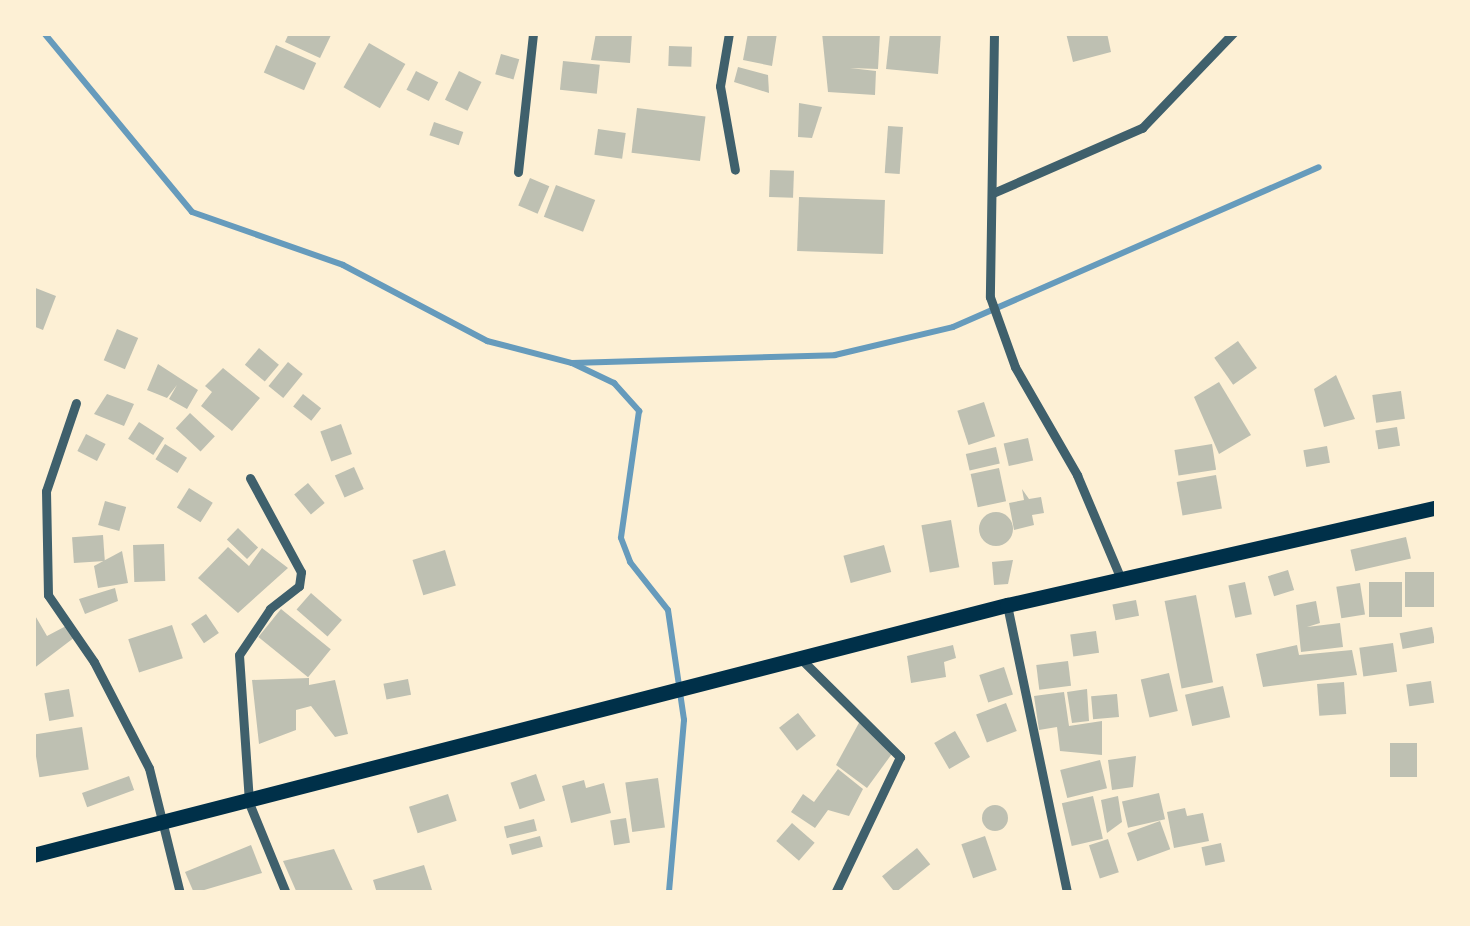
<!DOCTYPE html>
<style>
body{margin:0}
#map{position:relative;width:1470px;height:926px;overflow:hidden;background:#fdf0d5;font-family:"Sofia Sans Condensed",sans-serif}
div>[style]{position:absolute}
.stream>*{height:6px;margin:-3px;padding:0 3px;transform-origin:3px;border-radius:3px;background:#669bbc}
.building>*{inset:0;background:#bec0b2;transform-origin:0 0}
.round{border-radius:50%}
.minor>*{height:9px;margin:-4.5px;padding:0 4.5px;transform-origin:4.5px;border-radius:4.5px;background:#3f606c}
.primary>*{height:15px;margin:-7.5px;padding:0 7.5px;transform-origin:7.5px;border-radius:7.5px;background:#003049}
span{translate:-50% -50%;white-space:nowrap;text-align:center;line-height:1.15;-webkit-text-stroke:12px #fdf0d5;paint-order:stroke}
.frame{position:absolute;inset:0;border:36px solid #fdf0d5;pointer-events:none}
</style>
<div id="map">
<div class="stream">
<div style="left:44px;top:33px;width:232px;rotate:50.4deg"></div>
<div style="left:192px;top:212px;width:160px;rotate:19.3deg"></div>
<div style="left:343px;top:265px;width:163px;rotate:27.8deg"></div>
<div style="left:487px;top:341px;width:88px;rotate:14.5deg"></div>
<div style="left:572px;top:363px;width:263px;rotate:-1.7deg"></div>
<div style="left:835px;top:355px;width:121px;rotate:-13.3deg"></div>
<div style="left:953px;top:327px;width:399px;rotate:-23.6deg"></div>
<div style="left:572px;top:363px;width:47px;rotate:25.5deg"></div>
<div style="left:614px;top:383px;width:38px;rotate:48deg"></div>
<div style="left:639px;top:411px;width:128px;rotate:98.1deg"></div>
<div style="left:621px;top:538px;width:26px;rotate:69deg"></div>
<div style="left:630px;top:562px;width:61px;rotate:51.6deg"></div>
<div style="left:668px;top:610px;width:111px;rotate:81.7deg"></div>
<div style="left:684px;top:720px;width:174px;rotate:95deg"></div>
</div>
<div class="building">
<div style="clip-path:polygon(289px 33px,332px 33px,320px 58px,285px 42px)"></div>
<div style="clip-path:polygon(596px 33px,632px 33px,630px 63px,591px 60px)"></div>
<div style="clip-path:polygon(748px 33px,777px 33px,772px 66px,743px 60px)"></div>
<div style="clip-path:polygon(822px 33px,880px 33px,878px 69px,850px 68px,876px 71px,875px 95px,828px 92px)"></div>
<div style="clip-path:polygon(890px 33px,941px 33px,938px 74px,886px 69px)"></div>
<div style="clip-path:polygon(1066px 33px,1107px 33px,1111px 52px,1073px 62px)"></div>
<div style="left:369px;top:43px;width:42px;height:51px;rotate:30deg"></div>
<div style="left:276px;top:45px;width:44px;height:30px;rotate:24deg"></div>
<div style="left:669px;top:46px;width:23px;height:20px;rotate:2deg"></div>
<div style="left:501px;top:54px;width:19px;height:21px;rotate:16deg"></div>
<div style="left:563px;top:61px;width:37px;height:29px;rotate:6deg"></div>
<div style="clip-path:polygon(738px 67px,768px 75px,769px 93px,734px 82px)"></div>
<div style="left:416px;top:71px;width:25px;height:21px;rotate:27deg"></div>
<div style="left:459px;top:71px;width:25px;height:32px;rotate:26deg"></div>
<div style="clip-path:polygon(799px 103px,822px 107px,812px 138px,798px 137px)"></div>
<div style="left:637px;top:108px;width:69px;height:45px;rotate:7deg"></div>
<div style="left:434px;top:122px;width:31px;height:14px;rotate:19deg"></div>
<div style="left:888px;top:126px;width:15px;height:47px;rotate:4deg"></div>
<div style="left:598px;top:129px;width:28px;height:26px;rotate:8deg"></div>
<div style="left:770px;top:170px;width:24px;height:27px;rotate:2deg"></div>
<div style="left:530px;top:178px;width:21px;height:30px;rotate:23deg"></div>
<div style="left:556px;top:185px;width:42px;height:34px;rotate:21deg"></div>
<div style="left:799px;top:197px;width:86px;height:54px;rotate:2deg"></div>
<div style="clip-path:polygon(33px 287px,56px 296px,43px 330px,33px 326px)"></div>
<div style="left:117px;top:329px;width:23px;height:34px;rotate:23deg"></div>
<div style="left:1238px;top:341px;width:33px;height:29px;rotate:55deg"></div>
<div style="left:259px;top:348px;width:26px;height:22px;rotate:40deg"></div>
<div style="left:288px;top:362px;width:19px;height:31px;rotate:39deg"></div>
<div style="clip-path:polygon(158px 364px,198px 390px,187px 409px,169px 399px,177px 385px,167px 398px,147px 390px)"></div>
<div style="clip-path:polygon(223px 368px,260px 398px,232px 431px,201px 406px,212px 392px,205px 386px)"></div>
<div style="clip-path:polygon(1336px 375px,1355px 419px,1324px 427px,1314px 389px)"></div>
<div style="clip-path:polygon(1219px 382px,1251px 435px,1219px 454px,1194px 397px)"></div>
<div style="left:1401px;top:391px;width:28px;height:29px;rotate:82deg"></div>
<div style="clip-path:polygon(107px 394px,134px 404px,124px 426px,94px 414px)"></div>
<div style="left:303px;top:394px;width:23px;height:16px;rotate:38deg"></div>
<div style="left:984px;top:402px;width:36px;height:28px;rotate:72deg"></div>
<div style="left:190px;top:413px;width:34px;height:21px;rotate:43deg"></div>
<div style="left:139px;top:422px;width:30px;height:20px;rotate:33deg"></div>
<div style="left:341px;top:424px;width:32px;height:22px;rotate:70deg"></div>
<div style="left:1397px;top:427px;width:19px;height:22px;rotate:81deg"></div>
<div style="left:86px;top:434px;width:22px;height:19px;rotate:27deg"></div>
<div style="left:1028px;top:438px;width:23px;height:25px;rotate:77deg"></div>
<div style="left:165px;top:444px;width:26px;height:18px;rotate:32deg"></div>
<div style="left:1212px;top:444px;width:26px;height:38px;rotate:81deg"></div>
<div style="left:1327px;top:446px;width:17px;height:24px;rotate:80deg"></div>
<div style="left:996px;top:447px;width:17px;height:31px;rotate:77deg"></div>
<div style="left:354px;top:467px;width:24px;height:21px;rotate:66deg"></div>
<div style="left:999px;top:468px;width:34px;height:29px;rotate:78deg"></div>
<div style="left:1216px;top:475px;width:34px;height:40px;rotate:80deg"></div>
<div style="left:308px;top:483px;width:26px;height:18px;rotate:50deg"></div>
<div style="left:189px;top:488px;width:28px;height:23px;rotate:32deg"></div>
<div style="clip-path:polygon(1022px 489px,1029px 499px,1041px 497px,1044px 513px,1032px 515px,1034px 525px,1014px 530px,1009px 503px,1024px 500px)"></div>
<div style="left:105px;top:501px;width:22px;height:25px;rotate:16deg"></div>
<div class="round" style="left:979px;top:512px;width:34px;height:34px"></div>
<div style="left:951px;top:520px;width:48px;height:30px;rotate:80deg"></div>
<div style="left:238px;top:528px;width:28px;height:16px;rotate:44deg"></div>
<div style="left:103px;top:535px;width:26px;height:31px;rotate:86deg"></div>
<div style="left:1406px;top:537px;width:22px;height:57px;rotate:77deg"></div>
<div style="left:164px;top:544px;width:37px;height:31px;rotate:88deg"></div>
<div style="left:884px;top:545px;width:28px;height:42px;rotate:75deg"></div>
<div style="clip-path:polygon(228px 547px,249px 566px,262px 548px,288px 568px,238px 613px,198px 578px)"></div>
<div style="left:445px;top:550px;width:37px;height:34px;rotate:73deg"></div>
<div style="clip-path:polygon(122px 551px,128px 583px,98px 588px,94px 566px)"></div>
<div style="clip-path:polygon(1013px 560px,1008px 584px,994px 585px,992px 562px)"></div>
<div style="left:1288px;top:570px;width:21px;height:21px;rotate:73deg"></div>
<div style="left:1437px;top:572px;width:35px;height:32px;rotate:90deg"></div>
<div style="left:1245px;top:582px;width:33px;height:17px;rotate:78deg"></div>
<div style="left:1369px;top:582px;width:33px;height:35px"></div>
<div style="left:1360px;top:583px;width:32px;height:24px;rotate:81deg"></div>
<div style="clip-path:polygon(115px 588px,118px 601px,85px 614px,79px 599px)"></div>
<div style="left:311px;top:593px;width:41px;height:22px;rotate:41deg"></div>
<div style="left:1196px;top:595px;width:89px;height:32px;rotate:79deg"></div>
<div style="left:1136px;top:600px;width:16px;height:24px;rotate:79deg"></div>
<div style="clip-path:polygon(1316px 601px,1320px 623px,1307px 627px,1340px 623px,1343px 647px,1301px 652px,1296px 605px)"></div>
<div style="left:281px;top:609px;width:64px;height:36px;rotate:39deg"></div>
<div style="clip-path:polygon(33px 612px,47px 636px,66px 626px,75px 637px,33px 669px)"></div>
<div style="left:206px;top:614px;width:23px;height:18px;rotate:56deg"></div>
<div style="left:172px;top:625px;width:35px;height:46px;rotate:72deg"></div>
<div style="left:1432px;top:627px;width:16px;height:33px;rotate:79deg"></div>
<div style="left:1096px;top:631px;width:22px;height:26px;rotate:82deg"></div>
<div style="left:1393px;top:643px;width:29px;height:34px;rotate:82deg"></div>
<div style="clip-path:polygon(953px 645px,956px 658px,944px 662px,946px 677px,911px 683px,907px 656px)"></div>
<div style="clip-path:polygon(1297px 645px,1299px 655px,1352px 650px,1357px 675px,1263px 687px,1256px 654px)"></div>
<div style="left:1068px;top:661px;width:25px;height:32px;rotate:83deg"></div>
<div style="left:1004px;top:667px;width:29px;height:26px;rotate:72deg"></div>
<div style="left:1169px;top:673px;width:39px;height:29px;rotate:77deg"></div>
<div style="clip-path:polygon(309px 678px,309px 685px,335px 680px,348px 734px,335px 737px,311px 706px,296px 710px,296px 730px,259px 744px,252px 680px)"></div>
<div style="left:408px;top:679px;width:16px;height:25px;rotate:79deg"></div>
<div style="left:1431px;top:681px;width:22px;height:25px;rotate:82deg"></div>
<div style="left:1344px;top:682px;width:32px;height:27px;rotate:86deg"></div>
<div style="left:1223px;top:686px;width:32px;height:39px;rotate:77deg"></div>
<div style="left:69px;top:689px;width:28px;height:25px;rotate:80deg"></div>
<div style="clip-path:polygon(1087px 689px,1089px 721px,1072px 723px,1067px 692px)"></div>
<div style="clip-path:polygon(1064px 692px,1069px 726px,1102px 721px,1102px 755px,1060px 751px,1057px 727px,1039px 730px,1034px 696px)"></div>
<div style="left:1117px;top:694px;width:23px;height:26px;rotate:85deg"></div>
<div style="left:1006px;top:703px;width:30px;height:32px;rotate:69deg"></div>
<div style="left:798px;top:713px;width:29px;height:24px;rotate:52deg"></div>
<div style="clip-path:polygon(860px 721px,894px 751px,867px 788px,836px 765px)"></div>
<div style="left:82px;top:727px;width:43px;height:50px;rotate:81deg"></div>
<div style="left:955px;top:731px;width:30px;height:24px;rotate:60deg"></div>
<div style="left:1390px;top:743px;width:27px;height:34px"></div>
<div style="clip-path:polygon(1136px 756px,1133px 787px,1112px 790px,1108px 760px)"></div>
<div style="left:1100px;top:760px;width:29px;height:41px;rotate:76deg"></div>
<div style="clip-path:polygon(838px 769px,863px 789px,849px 816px,828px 810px,815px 828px,791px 812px,803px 794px,814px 802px)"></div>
<div style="left:536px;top:774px;width:28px;height:27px;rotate:71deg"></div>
<div style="left:129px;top:776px;width:15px;height:50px;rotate:70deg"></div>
<div style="left:658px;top:778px;width:50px;height:33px;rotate:82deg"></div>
<div style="clip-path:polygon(584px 780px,586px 788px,604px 783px,611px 813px,571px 823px,562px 786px)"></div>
<div style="left:1159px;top:793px;width:27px;height:38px;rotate:77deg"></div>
<div style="left:448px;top:794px;width:28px;height:41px;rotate:72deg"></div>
<div style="left:1093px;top:796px;width:44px;height:32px;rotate:77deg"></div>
<div style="clip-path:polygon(1118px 796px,1122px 822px,1107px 833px,1101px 800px)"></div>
<div class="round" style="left:982px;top:805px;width:26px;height:26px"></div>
<div style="clip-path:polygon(1185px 808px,1187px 816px,1203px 813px,1209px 841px,1174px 848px,1167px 812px)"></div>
<div style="left:626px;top:818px;width:25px;height:16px;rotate:81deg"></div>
<div style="left:534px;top:819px;width:12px;height:31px;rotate:76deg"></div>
<div style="left:1160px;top:821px;width:30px;height:35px;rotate:70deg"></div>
<div style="left:792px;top:823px;width:30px;height:24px;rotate:41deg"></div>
<div style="left:540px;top:836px;width:11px;height:32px;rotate:75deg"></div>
<div style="left:985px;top:836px;width:36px;height:25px;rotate:71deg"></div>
<div style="left:1108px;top:839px;width:35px;height:20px;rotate:72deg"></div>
<div style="left:1221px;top:843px;width:19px;height:20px;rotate:78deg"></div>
<div style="clip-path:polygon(251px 845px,262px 873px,194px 893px,185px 872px)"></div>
<div style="left:917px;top:848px;width:21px;height:45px;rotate:51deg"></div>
<div style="clip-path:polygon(334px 849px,354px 893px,297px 893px,283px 861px)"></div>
<div style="clip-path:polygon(424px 865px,433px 893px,377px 893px,373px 880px)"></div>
</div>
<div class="minor">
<div style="left:729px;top:33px;width:54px;rotate:99.6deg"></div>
<div style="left:720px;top:86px;width:85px;rotate:79.9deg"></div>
<div style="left:994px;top:33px;width:264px;rotate:90.9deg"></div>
<div style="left:990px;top:297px;width:74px;rotate:70.3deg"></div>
<div style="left:1015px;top:367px;width:125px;rotate:60.1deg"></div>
<div style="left:1077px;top:475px;width:113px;rotate:67.1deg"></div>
<div style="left:518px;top:172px;width:140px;rotate:-83.8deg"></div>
<div style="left:993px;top:193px;width:163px;rotate:-23.6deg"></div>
<div style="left:1142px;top:128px;width:132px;rotate:-46.2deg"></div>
<div style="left:76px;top:403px;width:93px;rotate:108.8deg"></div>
<div style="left:46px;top:491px;width:104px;rotate:88.9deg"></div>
<div style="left:48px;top:595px;width:81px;rotate:55.5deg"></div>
<div style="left:94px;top:662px;width:119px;rotate:62.6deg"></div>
<div style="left:149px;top:768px;width:129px;rotate:76.1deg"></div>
<div style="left:250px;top:478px;width:107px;rotate:61.5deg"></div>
<div style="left:301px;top:572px;width:14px;rotate:98deg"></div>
<div style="left:299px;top:586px;width:37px;rotate:142deg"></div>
<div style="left:270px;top:609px;width:55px;rotate:124deg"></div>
<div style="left:239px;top:655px;width:148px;rotate:86.1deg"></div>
<div style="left:249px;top:803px;width:97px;rotate:67.7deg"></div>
<div style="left:1007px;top:605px;width:294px;rotate:78.2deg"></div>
<div style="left:800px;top:658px;width:141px;rotate:44.7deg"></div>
<div style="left:900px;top:757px;width:151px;rotate:115.5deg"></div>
</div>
<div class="primary">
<div style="left:33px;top:855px;width:1006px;rotate:-14.4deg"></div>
<div style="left:1007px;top:605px;width:441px;rotate:-12.8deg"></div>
</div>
<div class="frame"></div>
</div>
